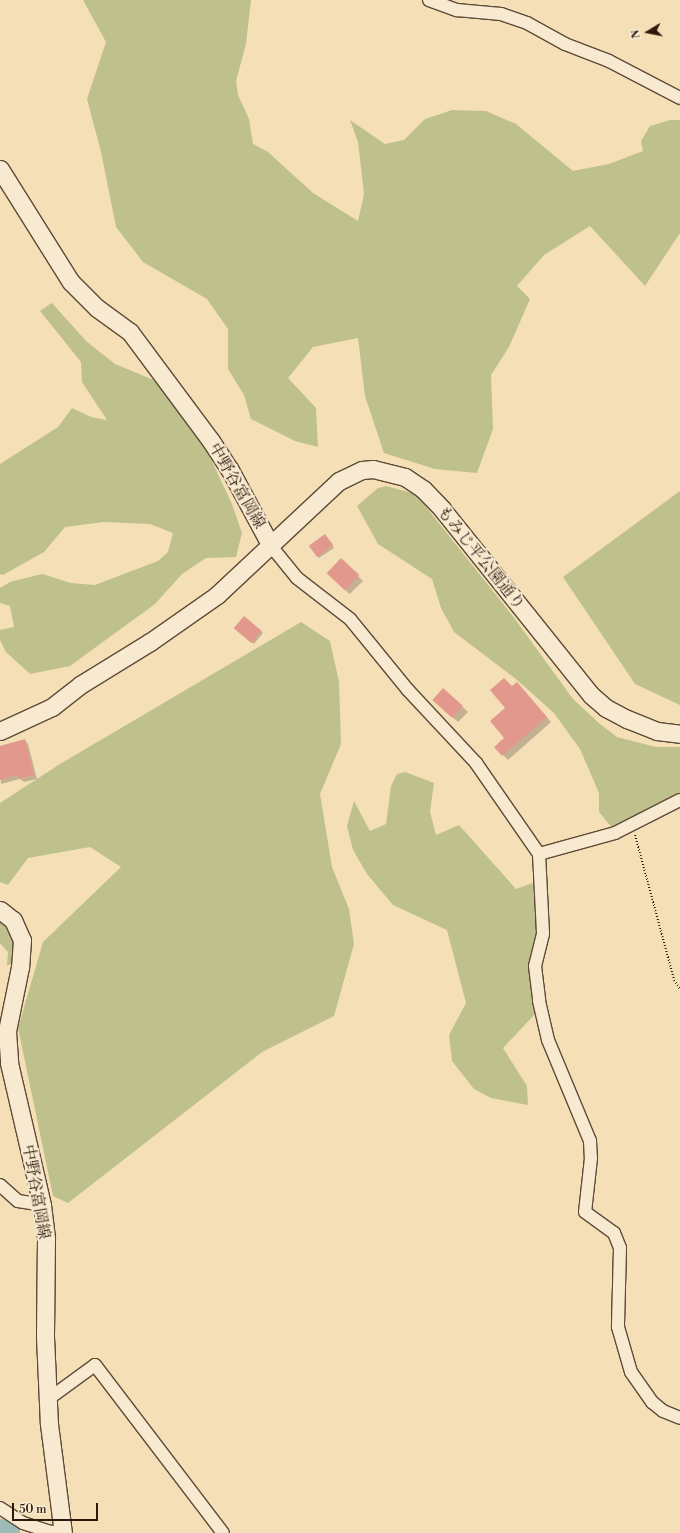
<!DOCTYPE html>
<meta charset="utf-8">
<style>
body{margin:0}
#map{position:relative;width:680px;height:1533px;overflow:hidden;background:#f4dfb7;font-family:"Libre Bodoni","Noto Serif JP",serif}
div>[style]{position:absolute}
.green>*{inset:0;background:#bfc18c}
.shadow>*{inset:0;background:#0003;transform-origin:0 0}
.river>*{height:21px;margin:-10.5px;padding:0 10.5px;transform-origin:10.5px;border-radius:10.5px;background:#9ebbb7}
.building>*{inset:0;background:#e2988c;transform-origin:0 0}
.path>*{height:2px;margin-top:-1px;transform-origin:0;background:repeating-linear-gradient(90deg,#2d190c 0 1px,transparent 0 3px)}
.roads{filter:drop-shadow(1px 0 #5f4a37) drop-shadow(-1px 0 #5f4a37) drop-shadow(0 1px #5f4a37) drop-shadow(0 -1px #5f4a37)}
.street>*{height:12px;margin:-6px;padding:0 6px;transform-origin:6px;border-radius:6px;background:#f8ead0}
.secondary>*{height:17px;margin:-8.5px;padding:0 8.5px;transform-origin:8.5px;border-radius:8.5px;background:#f8ead0}
span{translate:-50% -50%;white-space:nowrap;text-align:center;line-height:1.15;-webkit-text-stroke:4px #f8ead0;paint-order:stroke}
.street-label{font-size:16px;color:#2d190c}
.north{position:absolute;left:628px;top:12px;width:40px;height:40px;-webkit-text-stroke:3px #f8ead0;paint-order:stroke;rotate:260deg;font-size:11px;font-weight:700;line-height:16px;text-align:center;color:#2d190c}
.north::after{content:'';display:block;margin:auto;width:14px;height:18px;background:#2d190c;clip-path:polygon(50% 0,100% 100%,50% 72%,0 100%)}
.scale{position:absolute;left:12px;top:1503px;width:86px;height:18px;box-sizing:border-box;border:2px solid #2d190c;border-top:0;padding-left:5px;font-size:12px;line-height:14px;white-space:nowrap;color:#2d190c;-webkit-text-stroke:3px #f8ead0;paint-order:stroke}
</style>
<div id="map">
<div class="green">
<div style="clip-path:polygon(83px 0,251px 0,246px 44px,236px 81px,238px 95px,249px 119px,253px 144px,268px 152px,313px 193px,358px 221px,364px 194px,358px 142px,350px 120px,385px 144px,404px 140px,425px 119px,452px 110px,486px 111px,516px 124px,573px 171px,609px 164px,643px 151px,641px 141px,650px 126px,670px 120px,680px 120px,680px 233px,645px 286px,590px 226px,544px 255px,517px 286px,530px 299px,509px 347px,491px 375px,493px 429px,477px 473px,435px 469px,384px 453px,365px 396px,358px 338px,313px 347px,288px 378px,316px 408px,318px 447px,295px 441px,251px 419px,244px 395px,228px 369px,228px 329px,207px 299px,143px 262px,116px 227px,101px 152px,87px 99px,106px 42px)"></div>
<div style="clip-path:polygon(52px 303px,86px 341px,115px 364px,156px 381px,164px 389px,209px 455px,232px 504px,242px 533px,236px 557px,206px 558px,182px 574px,155px 604px,70px 666px,30px 674px,6px 652px,0 640px,0 630px,14px 627px,10px 606px,0 603px,0 588px,10px 582px,42px 574px,71px 583px,95px 585px,158px 561px,168px 552px,173px 533px,150px 524px,104px 522px,65px 527px,44px 552px,3px 575px,0 574px,0 464px,58px 427px,72px 408px,91px 417px,107px 420px,82px 382px,81px 362px,40px 311px)"></div>
<div style="clip-path:polygon(386px 486px,412px 493px,419px 498px,512px 615px,573px 699px,600px 724px,617px 737px,656px 747px,680px 747px,680px 796px,614px 830px,599px 812px,599px 793px,580px 749px,554px 713px,516px 679px,454px 632px,441px 608px,432px 579px,378px 544px,357px 506px,378px 488px)"></div>
<div style="clip-path:polygon(680px 491px,680px 705px,635px 684px,563px 577px)"></div>
<div style="clip-path:polygon(301px 622px,330px 641px,339px 682px,341px 744px,320px 794px,332px 867px,349px 909px,354px 944px,334px 1016px,262px 1052px,68px 1203px,53px 1196px,18px 1028px,43px 942px,121px 867px,90px 847px,28px 858px,8px 885px,0 882px,0 803px,60px 764px)"></div>
<div style="clip-path:polygon(405px 772px,434px 783px,430px 812px,436px 835px,459px 825px,516px 889px,532px 883px,539px 905px,536px 1013px,503px 1048px,527px 1086px,528px 1105px,491px 1098px,474px 1089px,452px 1061px,449px 1035px,466px 1003px,447px 930px,393px 905px,367px 874px,353px 850px,347px 826px,354px 801px,370px 831px,386px 824px,391px 786px,397px 774px)"></div>
<div style="clip-path:polygon(0 919px,10px 928px,15px 942px,13px 963px,7px 966px,8px 952px,0 943px)"></div>
</div>
<div class="shadow">
<div style="clip-path:polygon(327px 537px,334px 548px,319px 558px,317px 556px)"></div>
<div style="left:341px;top:559px;width:31px;height:19px;rotate:45deg"></div>
<div style="clip-path:polygon(238px 630px,261px 631px,263px 633px,254px 644px)"></div>
<div style="clip-path:polygon(512px 687px,522px 689px,551px 722px,508px 760px,503px 755px,507px 708px)"></div>
<div style="clip-path:polygon(443px 689px,468px 712px,458px 722px,439px 705px)"></div>
<div style="clip-path:polygon(25px 740px,28px 744px,37px 779px,24px 782px,20px 779px,1px 784px,0 746px)"></div>
</div>
<div class="river">
<div style="left:0;top:1529px;width:10px;rotate:24deg"></div>
</div>
<div class="building">
<div style="left:325px;top:534px;width:14px;height:20px;rotate:54deg"></div>
<div style="left:341px;top:558px;width:25px;height:21px;rotate:43deg"></div>
<div style="left:244px;top:616px;width:23px;height:16px;rotate:40deg"></div>
<div style="clip-path:polygon(504px 678px,512px 686px,517px 682px,547px 717px,502px 756px,494px 747px,504px 738px,490px 721px,505px 708px,490px 690px)"></div>
<div style="left:443px;top:688px;width:27px;height:16px;rotate:42deg"></div>
<div style="clip-path:polygon(25px 739px,34px 775px,19px 779px,18px 775px,0 780px,0 746px)"></div>
</div>
<div class="path">
<div style="left:635px;top:835px;width:150px;rotate:74.9deg"></div>
<div style="left:674px;top:980px;width:11px;rotate:56deg"></div>
</div>
<div class="roads">
<div class="street">
<div style="left:429px;top:0;width:30px;rotate:20deg"></div>
<div style="left:457px;top:10px;width:44px;rotate:5.2deg"></div>
<div style="left:501px;top:14px;width:28px;rotate:19deg"></div>
<div style="left:527px;top:23px;width:43px;rotate:28.9deg"></div>
<div style="left:565px;top:44px;width:47px;rotate:21.1deg"></div>
<div style="left:609px;top:61px;width:80px;rotate:27.5deg"></div>
<div style="left:271px;top:546px;width:41px;rotate:50.9deg"></div>
<div style="left:297px;top:578px;width:67px;rotate:37.7deg"></div>
<div style="left:350px;top:619px;width:92px;rotate:50.8deg"></div>
<div style="left:408px;top:690px;width:100px;rotate:47deg"></div>
<div style="left:476px;top:763px;width:111px;rotate:55.3deg"></div>
<div style="left:539px;top:854px;width:80px;rotate:87.1deg"></div>
<div style="left:543px;top:934px;width:33px;rotate:104deg"></div>
<div style="left:535px;top:966px;width:35px;rotate:83deg"></div>
<div style="left:539px;top:1001px;width:40px;rotate:77deg"></div>
<div style="left:548px;top:1040px;width:109px;rotate:67.4deg"></div>
<div style="left:590px;top:1141px;width:17px;rotate:87deg"></div>
<div style="left:591px;top:1158px;width:54px;rotate:96.3deg"></div>
<div style="left:585px;top:1212px;width:36px;rotate:36deg"></div>
<div style="left:614px;top:1233px;width:16px;rotate:68deg"></div>
<div style="left:620px;top:1248px;width:79px;rotate:91.5deg"></div>
<div style="left:618px;top:1327px;width:47px;rotate:73.9deg"></div>
<div style="left:631px;top:1372px;width:37px;rotate:55deg"></div>
<div style="left:652px;top:1402px;width:14px;rotate:39deg"></div>
<div style="left:663px;top:1411px;width:18px;rotate:22deg"></div>
<div style="left:539px;top:854px;width:79px;rotate:-15.4deg"></div>
<div style="left:615px;top:833px;width:73px;rotate:-26.9deg"></div>
<div style="left:0;top:1185px;width:24px;rotate:42deg"></div>
<div style="left:18px;top:1201px;width:24px;rotate:9deg"></div>
<div style="left:47px;top:1400px;width:59px;rotate:-36.1deg"></div>
<div style="left:95px;top:1365px;width:211px;rotate:52.7deg"></div>
<div style="left:0;top:1508px;width:27px;rotate:33deg"></div>
<div style="left:23px;top:1523px;width:28px;rotate:18deg"></div>
<div style="left:50px;top:1532px;width:12px;rotate:-5deg"></div>
</div>
<div class="secondary">
<div style="left:0;top:169px;width:133px;rotate:57.9deg"></div>
<div style="left:71px;top:282px;width:37px;rotate:45deg"></div>
<div style="left:97px;top:308px;width:41px;rotate:36deg"></div>
<div style="left:130px;top:332px;width:136px;rotate:53.4deg"></div>
<div style="left:211px;top:441px;width:35px;rotate:57deg"></div>
<div style="left:230px;top:470px;width:86px;rotate:61.7deg"></div>
<div style="left:0;top:731px;width:57px;rotate:-24.8deg"></div>
<div style="left:52px;top:707px;width:36px;rotate:-38deg"></div>
<div style="left:80px;top:685px;width:82px;rotate:-31.6deg"></div>
<div style="left:150px;top:642px;width:82px;rotate:-35deg"></div>
<div style="left:217px;top:595px;width:167px;rotate:-43.1deg"></div>
<div style="left:339px;top:481px;width:25px;rotate:-26deg"></div>
<div style="left:362px;top:470px;width:11px;rotate:-5deg"></div>
<div style="left:373px;top:469px;width:33px;rotate:14deg"></div>
<div style="left:405px;top:477px;width:22px;rotate:34deg"></div>
<div style="left:423px;top:489px;width:28px;rotate:46deg"></div>
<div style="left:442px;top:509px;width:238px;rotate:51.3deg"></div>
<div style="left:591px;top:695px;width:20px;rotate:41deg"></div>
<div style="left:606px;top:708px;width:24px;rotate:28deg"></div>
<div style="left:627px;top:719px;width:32px;rotate:22deg"></div>
<div style="left:657px;top:731px;width:23px;rotate:7deg"></div>
<div style="left:0;top:910px;width:16px;rotate:38deg"></div>
<div style="left:13px;top:920px;width:22px;rotate:66deg"></div>
<div style="left:22px;top:940px;width:27px;rotate:94deg"></div>
<div style="left:20px;top:967px;width:65px;rotate:101.5deg"></div>
<div style="left:7px;top:1031px;width:32px;rotate:86deg"></div>
<div style="left:9px;top:1063px;width:146px;rotate:76.9deg"></div>
<div style="left:42px;top:1205px;width:34px;rotate:83deg"></div>
<div style="left:46px;top:1239px;width:98px;rotate:90.6deg"></div>
<div style="left:45px;top:1337px;width:87px;rotate:87.4deg"></div>
<div style="left:49px;top:1424px;width:110px;rotate:82.7deg"></div>
</div>
</div>
<div class="street-label">
<span style="left:237px;top:486px;rotate:60deg">中野谷富岡線</span>
<span style="left:481px;top:558px;rotate:51deg">もみじ平公園通り</span>
<span style="left:36px;top:1192px;rotate:80deg">中野谷富岡線</span>
</div>
<div class="north">N</div>
<div class="scale">50 m</div>
</div>
